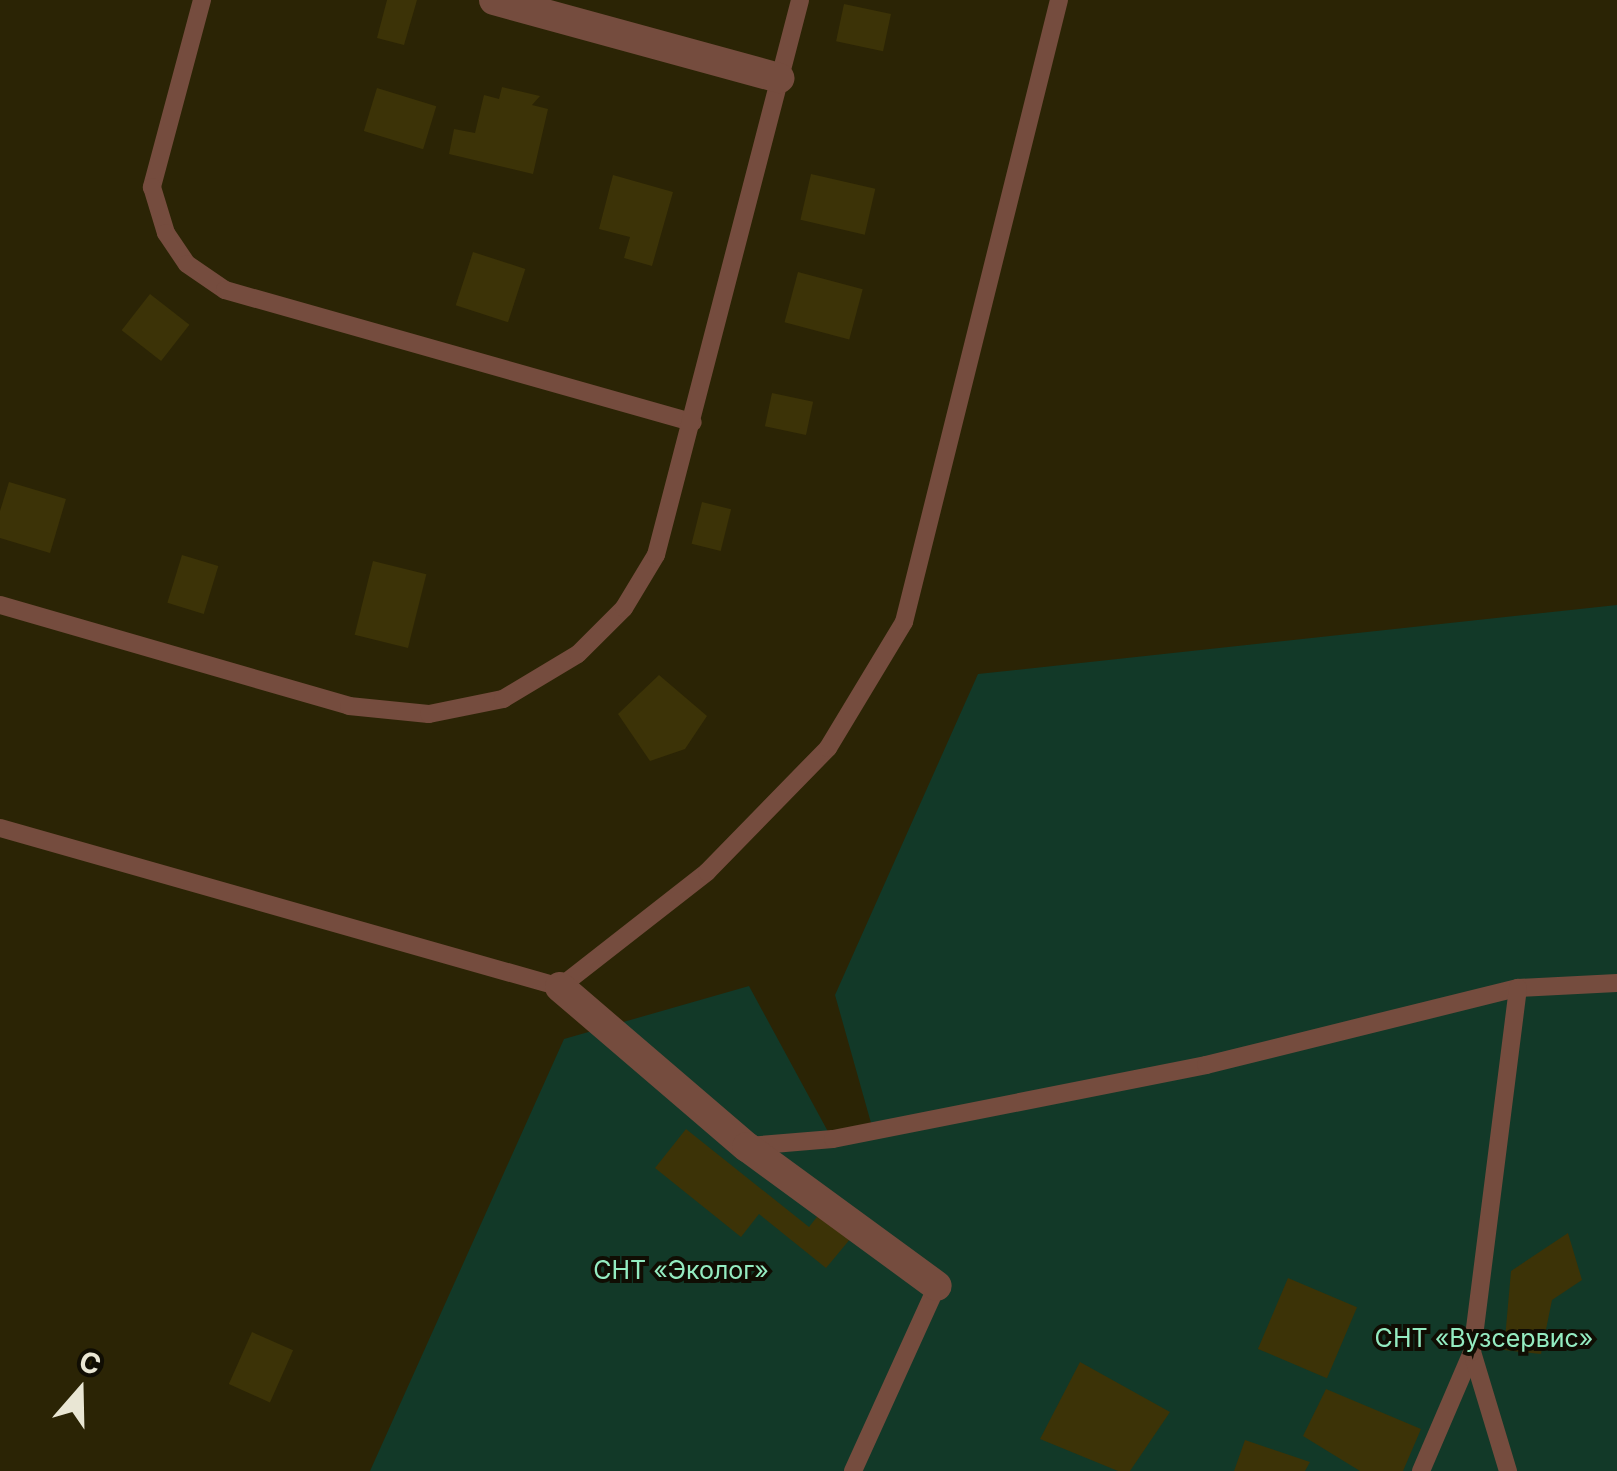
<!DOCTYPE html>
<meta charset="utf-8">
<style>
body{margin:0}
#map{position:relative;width:1617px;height:1471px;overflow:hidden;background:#2b2405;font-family:Inter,sans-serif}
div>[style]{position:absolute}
.green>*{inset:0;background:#123928}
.building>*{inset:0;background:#3c3307;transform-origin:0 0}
.lane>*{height:18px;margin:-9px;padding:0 9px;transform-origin:9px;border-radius:9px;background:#754c3e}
.street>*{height:30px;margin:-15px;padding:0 15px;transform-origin:15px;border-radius:15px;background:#754c3e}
span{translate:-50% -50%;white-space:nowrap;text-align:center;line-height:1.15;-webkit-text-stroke:8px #100d03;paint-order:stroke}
.park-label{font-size:25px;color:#94ecc1}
.north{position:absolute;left:30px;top:1341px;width:100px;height:100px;-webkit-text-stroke:8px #100d03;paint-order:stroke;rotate:20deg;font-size:28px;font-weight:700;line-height:40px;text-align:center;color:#e9e6d4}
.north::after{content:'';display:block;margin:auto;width:35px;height:45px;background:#e9e6d4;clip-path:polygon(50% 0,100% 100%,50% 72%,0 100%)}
</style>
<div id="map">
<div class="green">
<div style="clip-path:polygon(1617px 605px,1617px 1471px,370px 1471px,564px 1039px,749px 986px,832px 1139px,873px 1130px,835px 995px,978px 674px)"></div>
</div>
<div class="building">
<div style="clip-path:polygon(387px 0,417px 0,404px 45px,377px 38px)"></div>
<div style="left:844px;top:4px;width:48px;height:38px;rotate:12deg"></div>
<div style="clip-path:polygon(502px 87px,540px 96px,532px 105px,548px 109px,533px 174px,449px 154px,454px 129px,475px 133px,484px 95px,499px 99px)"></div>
<div style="left:377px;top:88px;width:62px;height:45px;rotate:17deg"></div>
<div style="left:811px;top:174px;width:66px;height:47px;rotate:13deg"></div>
<div style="clip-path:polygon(613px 175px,673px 192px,652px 266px,624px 258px,630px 237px,599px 229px)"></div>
<div style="left:473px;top:252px;width:55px;height:56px;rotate:18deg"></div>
<div style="left:798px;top:272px;width:67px;height:52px;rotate:15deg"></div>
<div style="left:150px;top:294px;width:50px;height:46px;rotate:38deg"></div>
<div style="left:772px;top:393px;width:42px;height:34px;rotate:12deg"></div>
<div style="clip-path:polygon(9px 482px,66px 499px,50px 553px,0 538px,0 511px)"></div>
<div style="left:702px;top:502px;width:30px;height:43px;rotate:14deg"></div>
<div style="left:182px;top:555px;width:38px;height:50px;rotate:17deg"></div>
<div style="left:373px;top:561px;width:55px;height:76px;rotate:14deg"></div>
<div style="clip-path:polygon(659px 675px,707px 716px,685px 749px,650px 761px,618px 714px)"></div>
<div style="clip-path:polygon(686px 1129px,809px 1227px,820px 1213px,851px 1238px,826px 1268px,759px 1214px,741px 1237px,655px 1168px)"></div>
<div style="clip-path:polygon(1568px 1233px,1582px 1280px,1552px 1300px,1541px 1354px,1504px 1350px,1511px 1271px)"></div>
<div style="left:1288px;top:1278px;width:75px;height:77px;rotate:23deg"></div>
<div style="left:252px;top:1332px;width:45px;height:57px;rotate:24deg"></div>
<div style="clip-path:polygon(1080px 1362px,1170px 1412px,1130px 1471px,1118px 1471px,1040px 1439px)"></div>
<div style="clip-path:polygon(1326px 1389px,1421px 1429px,1403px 1471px,1360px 1471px,1303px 1436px)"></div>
<div style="clip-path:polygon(1245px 1440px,1310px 1462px,1305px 1471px,1234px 1471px)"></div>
</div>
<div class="lane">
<div style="left:202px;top:0;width:194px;rotate:105deg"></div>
<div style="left:152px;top:187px;width:48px;rotate:73.1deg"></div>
<div style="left:166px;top:233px;width:37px;rotate:56deg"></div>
<div style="left:187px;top:264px;width:46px;rotate:34.4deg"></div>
<div style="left:225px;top:290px;width:486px;rotate:15.8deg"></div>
<div style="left:0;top:605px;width:363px;rotate:16.1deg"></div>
<div style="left:349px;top:706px;width:80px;rotate:5.7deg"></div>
<div style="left:429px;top:714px;width:76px;rotate:-11.5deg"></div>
<div style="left:503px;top:699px;width:87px;rotate:-31deg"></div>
<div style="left:578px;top:654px;width:65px;rotate:-45deg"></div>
<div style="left:624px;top:608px;width:62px;rotate:-58.9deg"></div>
<div style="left:656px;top:555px;width:573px;rotate:-75.45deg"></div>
<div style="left:0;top:828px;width:582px;rotate:15.85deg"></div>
<div style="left:560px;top:987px;width:187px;rotate:-38deg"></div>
<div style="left:707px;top:872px;width:173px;rotate:-45.7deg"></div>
<div style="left:828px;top:748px;width:147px;rotate:-58.9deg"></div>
<div style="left:904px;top:622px;width:641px;rotate:-76.01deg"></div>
<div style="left:748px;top:1146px;width:85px;rotate:-4.7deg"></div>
<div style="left:833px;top:1139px;width:380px;rotate:-11.2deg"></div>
<div style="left:1206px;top:1065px;width:321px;rotate:-13.9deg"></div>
<div style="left:1518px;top:988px;width:99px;rotate:-2.9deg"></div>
<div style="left:853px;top:1471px;width:203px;rotate:-65.6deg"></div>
<div style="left:1421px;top:1471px;width:129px;rotate:-66.8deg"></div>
<div style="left:1508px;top:1471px;width:124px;rotate:-106.8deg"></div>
<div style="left:1472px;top:1352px;width:367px;rotate:-82.8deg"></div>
</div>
<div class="street">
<div style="left:494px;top:0;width:296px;rotate:15.3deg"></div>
<div style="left:560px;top:987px;width:246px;rotate:40.6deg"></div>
<div style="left:747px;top:1147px;width:235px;rotate:36.2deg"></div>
</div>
<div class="park-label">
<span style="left:681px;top:1270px">СНТ «Эколог»</span>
<span style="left:1484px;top:1338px">СНТ «Вузсервис»</span>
</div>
<div class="north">С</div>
</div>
